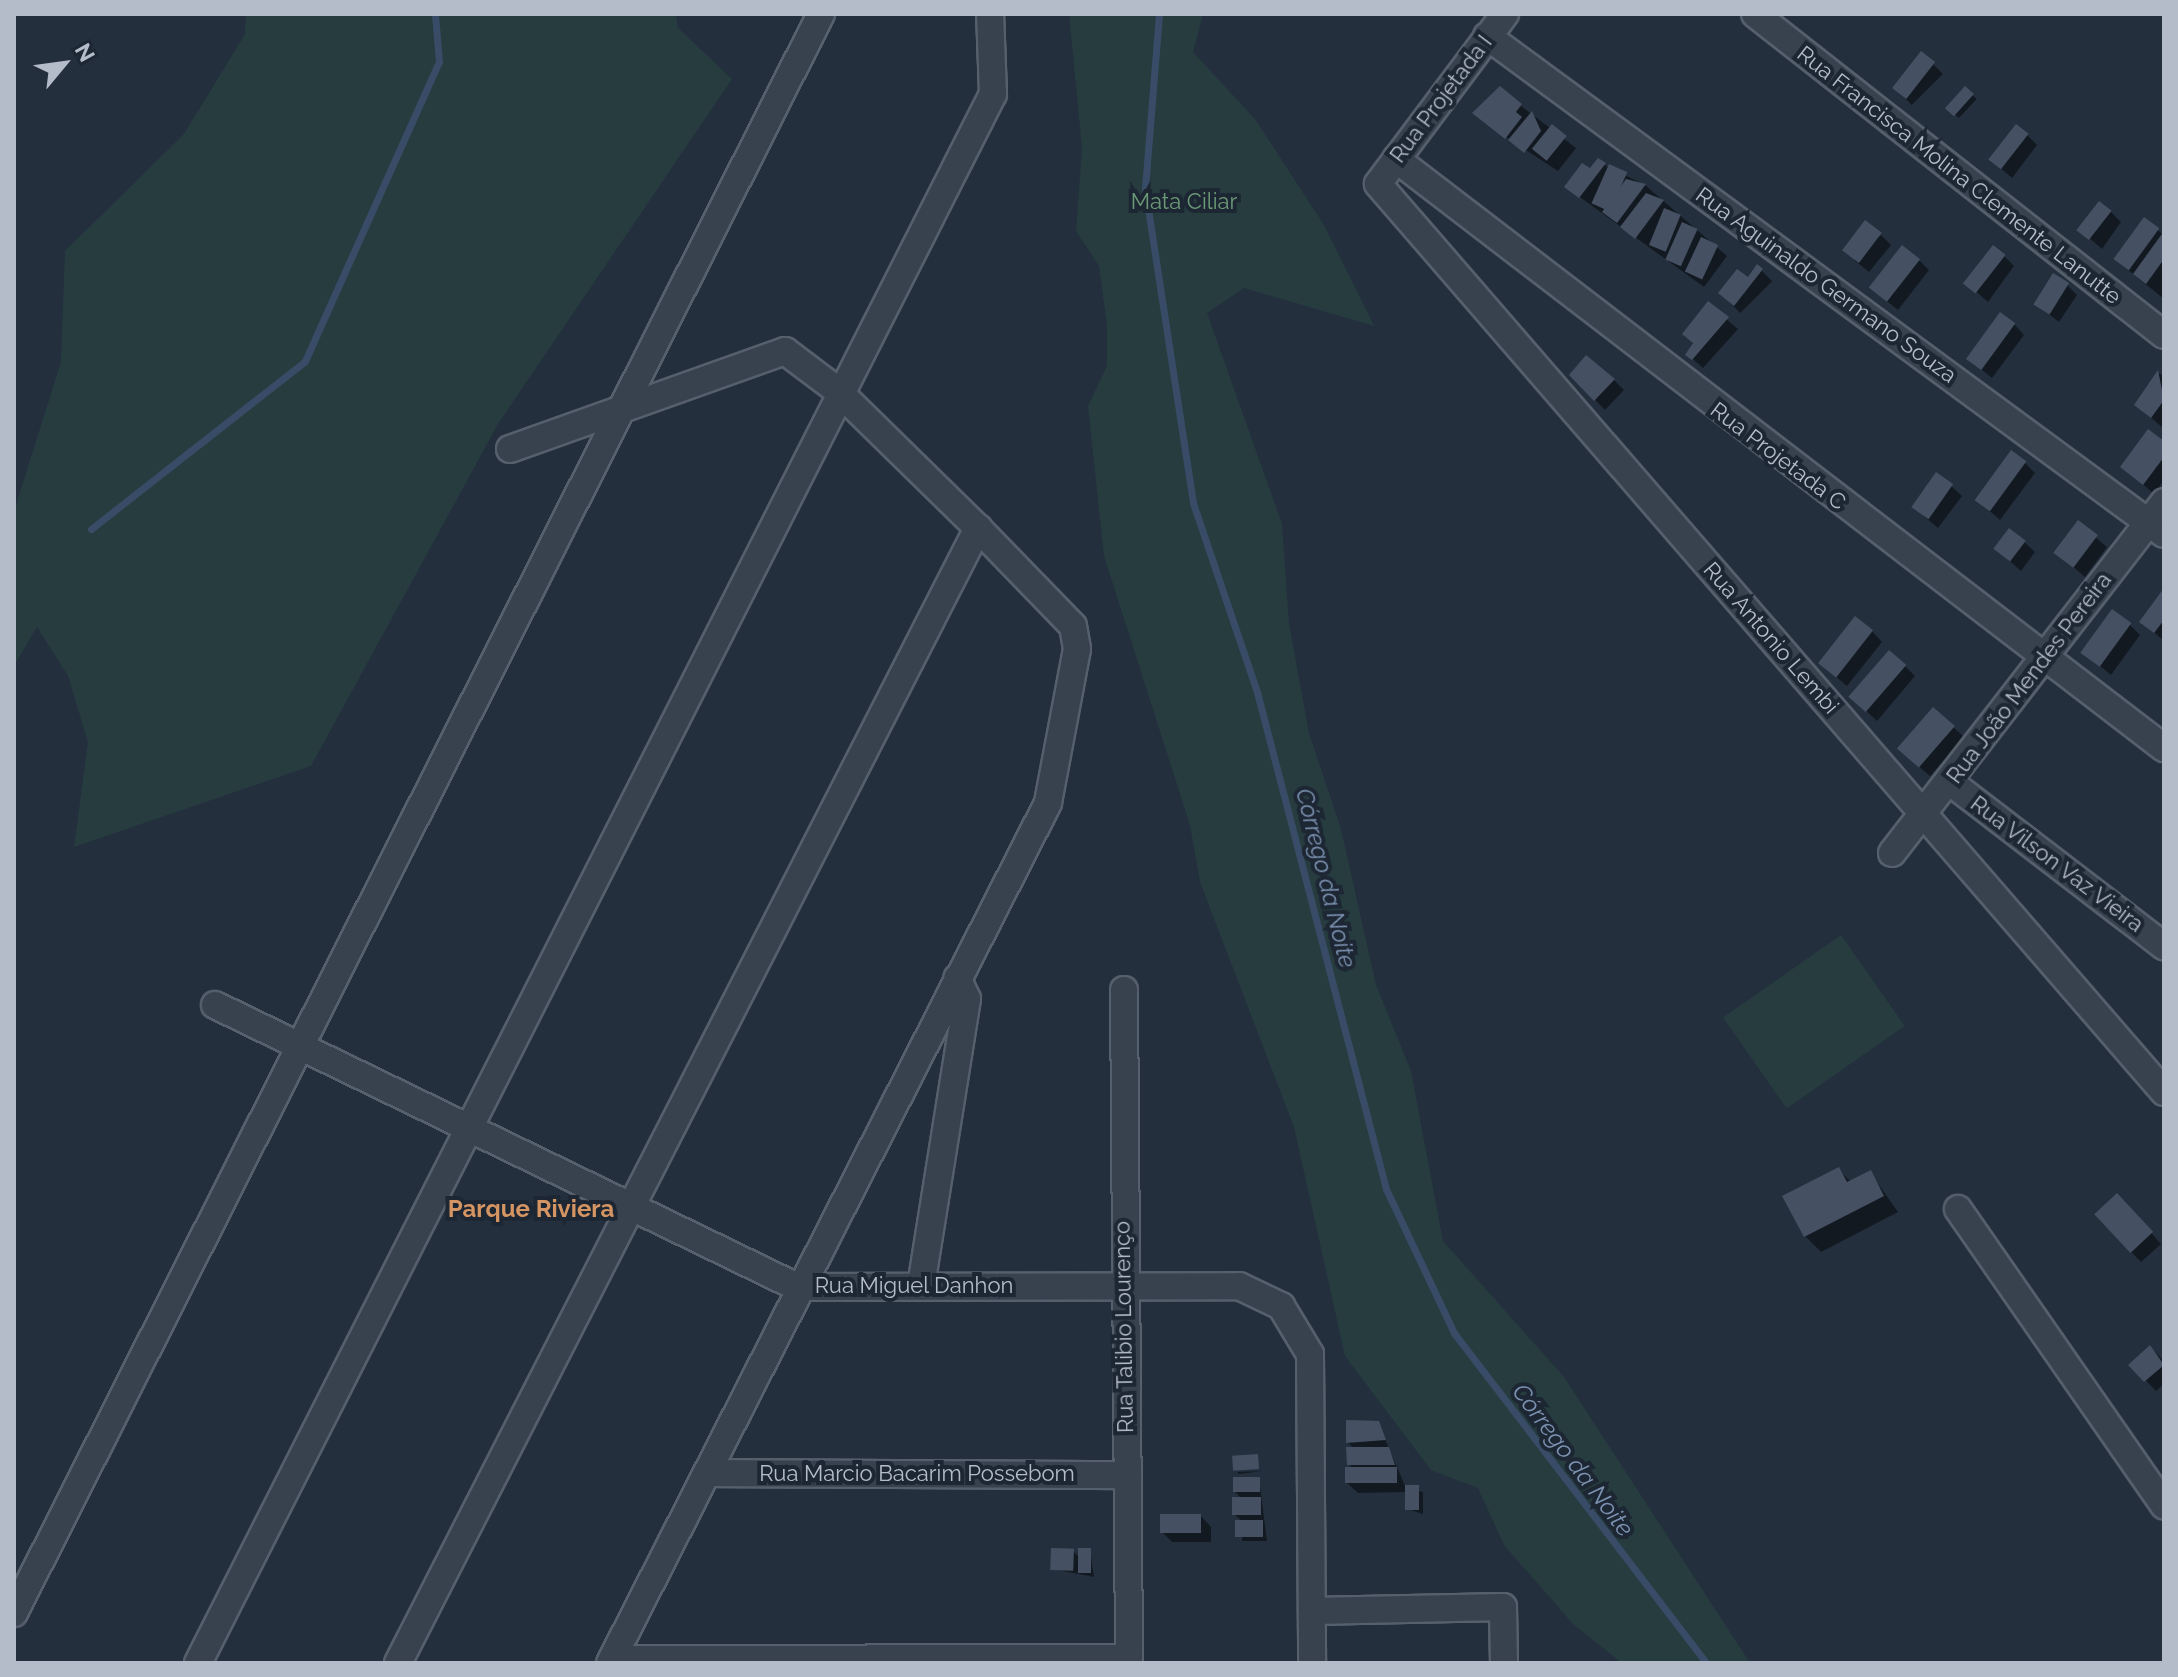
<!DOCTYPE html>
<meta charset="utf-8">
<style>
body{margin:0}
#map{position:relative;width:2178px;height:1677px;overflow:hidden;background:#242f3e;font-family:Raleway,sans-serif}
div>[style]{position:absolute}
.green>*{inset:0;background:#263c3f;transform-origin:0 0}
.shadow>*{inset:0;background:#0007;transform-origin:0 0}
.stream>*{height:7px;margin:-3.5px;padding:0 3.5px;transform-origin:3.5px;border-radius:3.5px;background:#394c67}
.building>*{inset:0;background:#455162;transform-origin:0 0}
.roads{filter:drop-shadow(2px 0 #565f6c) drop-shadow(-2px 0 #565f6c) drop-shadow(0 2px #565f6c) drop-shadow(0 -2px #565f6c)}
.minor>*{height:26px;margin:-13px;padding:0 13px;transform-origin:13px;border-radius:13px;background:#38414e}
span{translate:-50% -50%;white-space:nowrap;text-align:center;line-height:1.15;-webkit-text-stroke:8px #1d2633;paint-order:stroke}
.street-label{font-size:22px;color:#b4bcc9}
.park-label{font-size:22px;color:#6b9a76}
.water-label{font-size:24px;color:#7c92b1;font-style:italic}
.neighbourhood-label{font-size:24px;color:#d59563;font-weight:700}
.frame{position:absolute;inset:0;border:16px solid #b4bcc9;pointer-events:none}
.north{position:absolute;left:24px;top:24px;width:80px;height:80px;-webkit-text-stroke:6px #1d2633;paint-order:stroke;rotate:61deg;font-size:22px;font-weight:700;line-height:32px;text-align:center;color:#b4bcc9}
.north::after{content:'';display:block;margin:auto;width:28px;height:36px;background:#b4bcc9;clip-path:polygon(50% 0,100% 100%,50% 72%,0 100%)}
</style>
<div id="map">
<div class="green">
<div style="clip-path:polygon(246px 14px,676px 14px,678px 28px,732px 79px,498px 424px,311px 766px,74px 847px,88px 742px,68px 676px,37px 627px,14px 666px,14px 511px,61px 362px,65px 251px,184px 134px,245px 34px)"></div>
<div style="clip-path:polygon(1069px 14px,1203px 14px,1193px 52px,1255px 119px,1324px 225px,1374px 326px,1244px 288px,1207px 313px,1282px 524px,1289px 624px,1309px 733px,1341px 829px,1376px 985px,1411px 1071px,1443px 1241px,1564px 1377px,1750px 1663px,1622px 1663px,1574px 1625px,1504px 1545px,1478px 1488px,1431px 1470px,1345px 1356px,1294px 1127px,1200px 882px,1190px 825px,1104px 556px,1088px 406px,1107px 366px,1107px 325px,1099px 266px,1076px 231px,1082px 148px)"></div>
<div style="left:1841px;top:935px;width:111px;height:144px;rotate:55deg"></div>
</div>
<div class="shadow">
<div style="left:1933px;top:64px;width:14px;height:44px;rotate:45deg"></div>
<div style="left:1965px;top:88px;width:16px;height:26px;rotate:43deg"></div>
<div style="clip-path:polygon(1521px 106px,1576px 148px,1558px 171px,1485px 123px)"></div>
<div style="clip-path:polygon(2027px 135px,2037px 145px,2012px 178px,1991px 160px)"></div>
<div style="clip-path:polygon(1604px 165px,1645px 185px,1727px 256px,1704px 287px,1566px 187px)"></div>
<div style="clip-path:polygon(2111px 212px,2121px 222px,2102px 249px,2081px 231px)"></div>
<div style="clip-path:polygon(2157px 229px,2164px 236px,2164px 299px,2116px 260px)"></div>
<div style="clip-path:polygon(1881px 235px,1891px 245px,1869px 272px,1854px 260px)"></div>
<div style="clip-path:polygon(2004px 256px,2014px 266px,1988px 302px,1967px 284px)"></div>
<div style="clip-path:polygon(1919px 260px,1929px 270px,1898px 310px,1883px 298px)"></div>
<div style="left:1758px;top:267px;width:20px;height:45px;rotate:45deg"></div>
<div style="clip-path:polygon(2067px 285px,2077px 295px,2059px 322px,2035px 303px)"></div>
<div style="clip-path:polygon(1708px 304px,1738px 329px,1703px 368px,1688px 355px)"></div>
<div style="clip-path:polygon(2014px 324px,2024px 335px,1992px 378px,1968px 359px)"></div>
<div style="clip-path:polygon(2159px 373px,2164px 377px,2162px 427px,2136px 405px)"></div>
<div style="clip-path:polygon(1571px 375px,1614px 380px,1624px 390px,1605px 410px)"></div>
<div style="clip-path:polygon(2164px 444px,2164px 480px,2154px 494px,2123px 467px)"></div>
<div style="clip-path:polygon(2025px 463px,2035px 473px,2000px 520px,1977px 500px)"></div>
<div style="clip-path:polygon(1951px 486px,1962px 496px,1938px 528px,1913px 507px)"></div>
<div style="clip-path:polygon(2078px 523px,2107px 547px,2085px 577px,2057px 553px)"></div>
<div style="clip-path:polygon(2024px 542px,2035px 552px,2021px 571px,1996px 549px)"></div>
<div style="clip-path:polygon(2164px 592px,2164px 641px,2142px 622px)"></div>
<div style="clip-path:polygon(2130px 625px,2140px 635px,2111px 675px,2083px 652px)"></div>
<div style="clip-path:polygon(1872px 631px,1882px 642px,1847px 686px,1820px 663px)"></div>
<div style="clip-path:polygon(1905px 666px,1915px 676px,1877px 721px,1862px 707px)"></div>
<div style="clip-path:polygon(1953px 727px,1964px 737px,1930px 776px,1910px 759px)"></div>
<div style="clip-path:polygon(1839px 1170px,1851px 1182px,1870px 1172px,1898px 1212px,1821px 1252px,1805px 1236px)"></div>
<div style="clip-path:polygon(2127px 1206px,2161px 1244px,2141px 1262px,2131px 1252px)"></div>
<div style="clip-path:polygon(2150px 1347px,2164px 1361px,2164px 1384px,2156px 1391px,2131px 1365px)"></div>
<div style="clip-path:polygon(1378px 1423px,1406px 1488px,1423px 1492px,1423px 1514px,1407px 1509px,1407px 1492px,1358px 1493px,1347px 1483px,1354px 1449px,1348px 1442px)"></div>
<div style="clip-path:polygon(1263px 1471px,1239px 1474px,1237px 1472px)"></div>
<div style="clip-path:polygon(1259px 1479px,1267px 1541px,1242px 1541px,1243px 1522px,1234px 1514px,1242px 1499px,1235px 1492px)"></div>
<div style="clip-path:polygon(1201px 1516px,1211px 1527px,1211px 1542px,1172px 1542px,1162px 1532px)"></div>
<div style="clip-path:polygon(1090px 1550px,1094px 1577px,1053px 1569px,1073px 1551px,1080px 1558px)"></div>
</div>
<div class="stream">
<div style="left:1159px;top:14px;width:176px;rotate:94.6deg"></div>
<div style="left:1145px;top:189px;width:318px;rotate:81.3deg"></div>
<div style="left:1193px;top:503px;width:200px;rotate:71.3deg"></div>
<div style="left:1257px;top:692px;width:513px;rotate:75.45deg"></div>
<div style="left:1386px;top:1189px;width:159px;rotate:64.7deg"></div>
<div style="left:1454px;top:1333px;width:415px;rotate:52.6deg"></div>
<div style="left:91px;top:529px;width:272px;rotate:-38.1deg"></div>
<div style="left:305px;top:361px;width:328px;rotate:-65.9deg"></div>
<div style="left:439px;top:62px;width:48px;rotate:-94.8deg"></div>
</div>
<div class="building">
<div style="left:1921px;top:51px;width:18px;height:47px;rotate:38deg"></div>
<div style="clip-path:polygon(1500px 86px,1522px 104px,1516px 112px,1522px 117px,1505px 139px,1472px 113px)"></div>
<div style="left:1965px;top:86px;width:12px;height:30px;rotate:42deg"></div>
<div style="clip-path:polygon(1532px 111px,1541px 131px,1524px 153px,1508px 140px)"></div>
<div style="left:1552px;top:124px;width:19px;height:32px;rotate:39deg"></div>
<div style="left:2016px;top:124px;width:16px;height:45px;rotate:38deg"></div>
<div style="clip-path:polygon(1598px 158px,1606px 163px,1579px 198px,1564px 187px,1582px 163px,1590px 168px)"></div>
<div style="left:1609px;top:164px;width:20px;height:43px;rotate:24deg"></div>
<div style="clip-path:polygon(1626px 179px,1646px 184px,1617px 223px,1602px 212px)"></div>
<div style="clip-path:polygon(1646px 193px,1664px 200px,1635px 239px,1620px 227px)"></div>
<div style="left:2099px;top:201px;width:16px;height:37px;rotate:38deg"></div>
<div style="left:1664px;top:208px;width:18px;height:40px;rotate:22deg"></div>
<div style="left:2144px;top:217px;width:19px;height:52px;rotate:36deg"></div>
<div style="left:1865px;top:220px;width:21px;height:38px;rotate:37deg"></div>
<div style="left:1682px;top:222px;width:17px;height:41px;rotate:24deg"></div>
<div style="clip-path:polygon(2164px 231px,2164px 259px,2146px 284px,2133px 274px)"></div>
<div style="left:1701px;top:237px;width:19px;height:38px;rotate:25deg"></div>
<div style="left:1902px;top:245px;width:23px;height:54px;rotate:38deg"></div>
<div style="left:1993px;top:245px;width:16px;height:49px;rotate:38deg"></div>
<div style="clip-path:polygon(1757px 264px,1763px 269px,1734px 306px,1718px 293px,1737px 269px,1748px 277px)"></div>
<div style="left:2053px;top:273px;width:19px;height:37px;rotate:32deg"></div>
<div style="clip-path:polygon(1708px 301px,1729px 317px,1692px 360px,1685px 355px,1693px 343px,1682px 334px)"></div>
<div style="left:2000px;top:312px;width:19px;height:58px;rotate:36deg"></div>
<div style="clip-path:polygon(1586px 355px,1615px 379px,1594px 401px,1569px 375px)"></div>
<div style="clip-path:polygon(2158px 370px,2164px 400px,2151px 418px,2134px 405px)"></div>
<div style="clip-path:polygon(2148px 429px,2164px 441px,2164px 457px,2143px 485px,2120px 467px)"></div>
<div style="left:2011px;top:450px;width:19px;height:62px;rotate:36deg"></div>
<div style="left:1936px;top:472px;width:21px;height:43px;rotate:35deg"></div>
<div style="left:2078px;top:520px;width:25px;height:41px;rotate:37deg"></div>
<div style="left:2009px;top:528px;width:21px;height:26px;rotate:37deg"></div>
<div style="clip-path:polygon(2164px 588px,2164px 620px,2154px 633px,2139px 622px)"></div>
<div style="left:2112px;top:609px;width:24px;height:54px;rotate:36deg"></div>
<div style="left:1855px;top:616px;width:23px;height:60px;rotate:38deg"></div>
<div style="left:1889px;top:650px;width:23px;height:62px;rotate:41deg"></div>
<div style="left:1933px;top:707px;width:29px;height:55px;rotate:41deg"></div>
<div style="clip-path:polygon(1839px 1167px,1847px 1182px,1871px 1170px,1884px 1196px,1804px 1237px,1782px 1196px)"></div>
<div style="left:2117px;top:1193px;width:53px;height:31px;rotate:47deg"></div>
<div style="clip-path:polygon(2150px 1345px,2164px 1365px,2144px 1382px,2128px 1365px)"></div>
<div style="clip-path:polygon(1346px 1420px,1379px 1421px,1386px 1440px,1346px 1443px)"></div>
<div style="clip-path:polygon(1346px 1447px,1389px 1447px,1395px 1465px,1347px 1465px)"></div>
<div style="left:1258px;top:1454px;width:15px;height:26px;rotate:86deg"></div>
<div style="left:1397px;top:1467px;width:16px;height:52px;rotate:90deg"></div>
<div style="left:1260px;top:1477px;width:15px;height:27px;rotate:90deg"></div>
<div style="left:1419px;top:1485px;width:25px;height:14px;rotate:90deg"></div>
<div style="left:1232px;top:1497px;width:29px;height:18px"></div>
<div style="left:1160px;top:1514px;width:41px;height:19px"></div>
<div style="left:1263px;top:1520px;width:17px;height:28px;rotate:90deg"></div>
<div style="left:1051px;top:1548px;width:23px;height:22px;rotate:2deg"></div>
<div style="left:1078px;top:1548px;width:13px;height:25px"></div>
</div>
<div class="roads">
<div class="minor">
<div style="left:1505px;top:14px;width:212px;rotate:126.8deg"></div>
<div style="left:1378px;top:184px;width:1201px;rotate:49.12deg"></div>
<div style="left:1755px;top:14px;width:520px;rotate:38.13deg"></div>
<div style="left:1487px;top:36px;width:840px;rotate:36.34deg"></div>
<div style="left:1396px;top:159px;width:968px;rotate:37.49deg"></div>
<div style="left:510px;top:449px;width:292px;rotate:-19.6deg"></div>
<div style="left:785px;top:351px;width:65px;rotate:36.9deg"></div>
<div style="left:837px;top:390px;width:197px;rotate:44.4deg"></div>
<div style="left:978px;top:528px;width:136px;rotate:45.9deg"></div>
<div style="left:1073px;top:626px;width:23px;rotate:80deg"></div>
<div style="left:1077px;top:649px;width:157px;rotate:100.7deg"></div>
<div style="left:1048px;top:803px;width:965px;rotate:116.99deg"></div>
<div style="left:1950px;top:782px;width:270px;rotate:37.5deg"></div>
<div style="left:1892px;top:853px;width:444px;rotate:-52.2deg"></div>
<div style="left:1124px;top:990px;width:673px;rotate:89.57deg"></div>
<div style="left:215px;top:1005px;width:647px;rotate:25.85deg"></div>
<div style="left:797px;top:1287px;width:442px;rotate:-0.1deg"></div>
<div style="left:1239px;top:1286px;width:47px;rotate:25.5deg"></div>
<div style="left:1281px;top:1306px;width:56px;rotate:58.9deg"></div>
<div style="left:1310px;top:1354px;width:309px;rotate:89.6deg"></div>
<div style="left:1958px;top:1209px;width:361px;rotate:55.2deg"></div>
<div style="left:921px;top:1286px;width:291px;rotate:-80.9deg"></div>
<div style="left:967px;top:999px;width:23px;rotate:-115deg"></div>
<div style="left:709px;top:1473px;width:417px;rotate:0.3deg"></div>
<div style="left:1312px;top:1611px;width:191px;rotate:-1.2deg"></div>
<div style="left:1503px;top:1607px;width:56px;rotate:89deg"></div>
<div style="left:14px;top:1613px;width:1791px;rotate:-63.22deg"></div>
<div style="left:612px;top:1659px;width:517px;rotate:-0.11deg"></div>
<div style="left:198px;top:1663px;width:1759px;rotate:-63.13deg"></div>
<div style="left:993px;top:94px;width:80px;rotate:-92.1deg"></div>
<div style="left:398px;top:1663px;width:1275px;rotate:-62.93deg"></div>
</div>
</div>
<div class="street-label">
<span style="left:1441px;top:99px;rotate:-53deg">Rua Projetada I</span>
<span style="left:1959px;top:175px;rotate:38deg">Rua Francisca Molina Clemente Lanutte</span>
<span style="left:1826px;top:285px;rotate:36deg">Rua Aguinaldo Germano Souza</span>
<span style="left:1778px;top:456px;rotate:37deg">Rua Projetada C</span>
<span style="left:1771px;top:638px;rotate:49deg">Rua Antonio Lembi</span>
<span style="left:2029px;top:678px;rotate:-53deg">Rua João Mendes Pereira</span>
<span style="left:2057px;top:864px;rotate:37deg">Rua Vilson Vaz Vieira</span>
<span style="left:914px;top:1286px">Rua Miguel Danhon</span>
<span style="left:1124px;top:1327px;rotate:-91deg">Rua Talibio Lourenço</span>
<span style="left:917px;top:1474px">Rua Marcio Bacarim Possebom</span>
</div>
<div class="park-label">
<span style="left:1184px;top:202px">Mata Ciliar</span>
</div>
<div class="water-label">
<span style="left:1326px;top:878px;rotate:76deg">Córrego da Noite</span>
<span style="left:1573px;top:1460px;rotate:53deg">Córrego da Noite</span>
</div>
<div class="neighbourhood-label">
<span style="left:531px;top:1209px">Parque Riviera</span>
</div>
<div class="frame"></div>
<div class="north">N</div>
</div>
